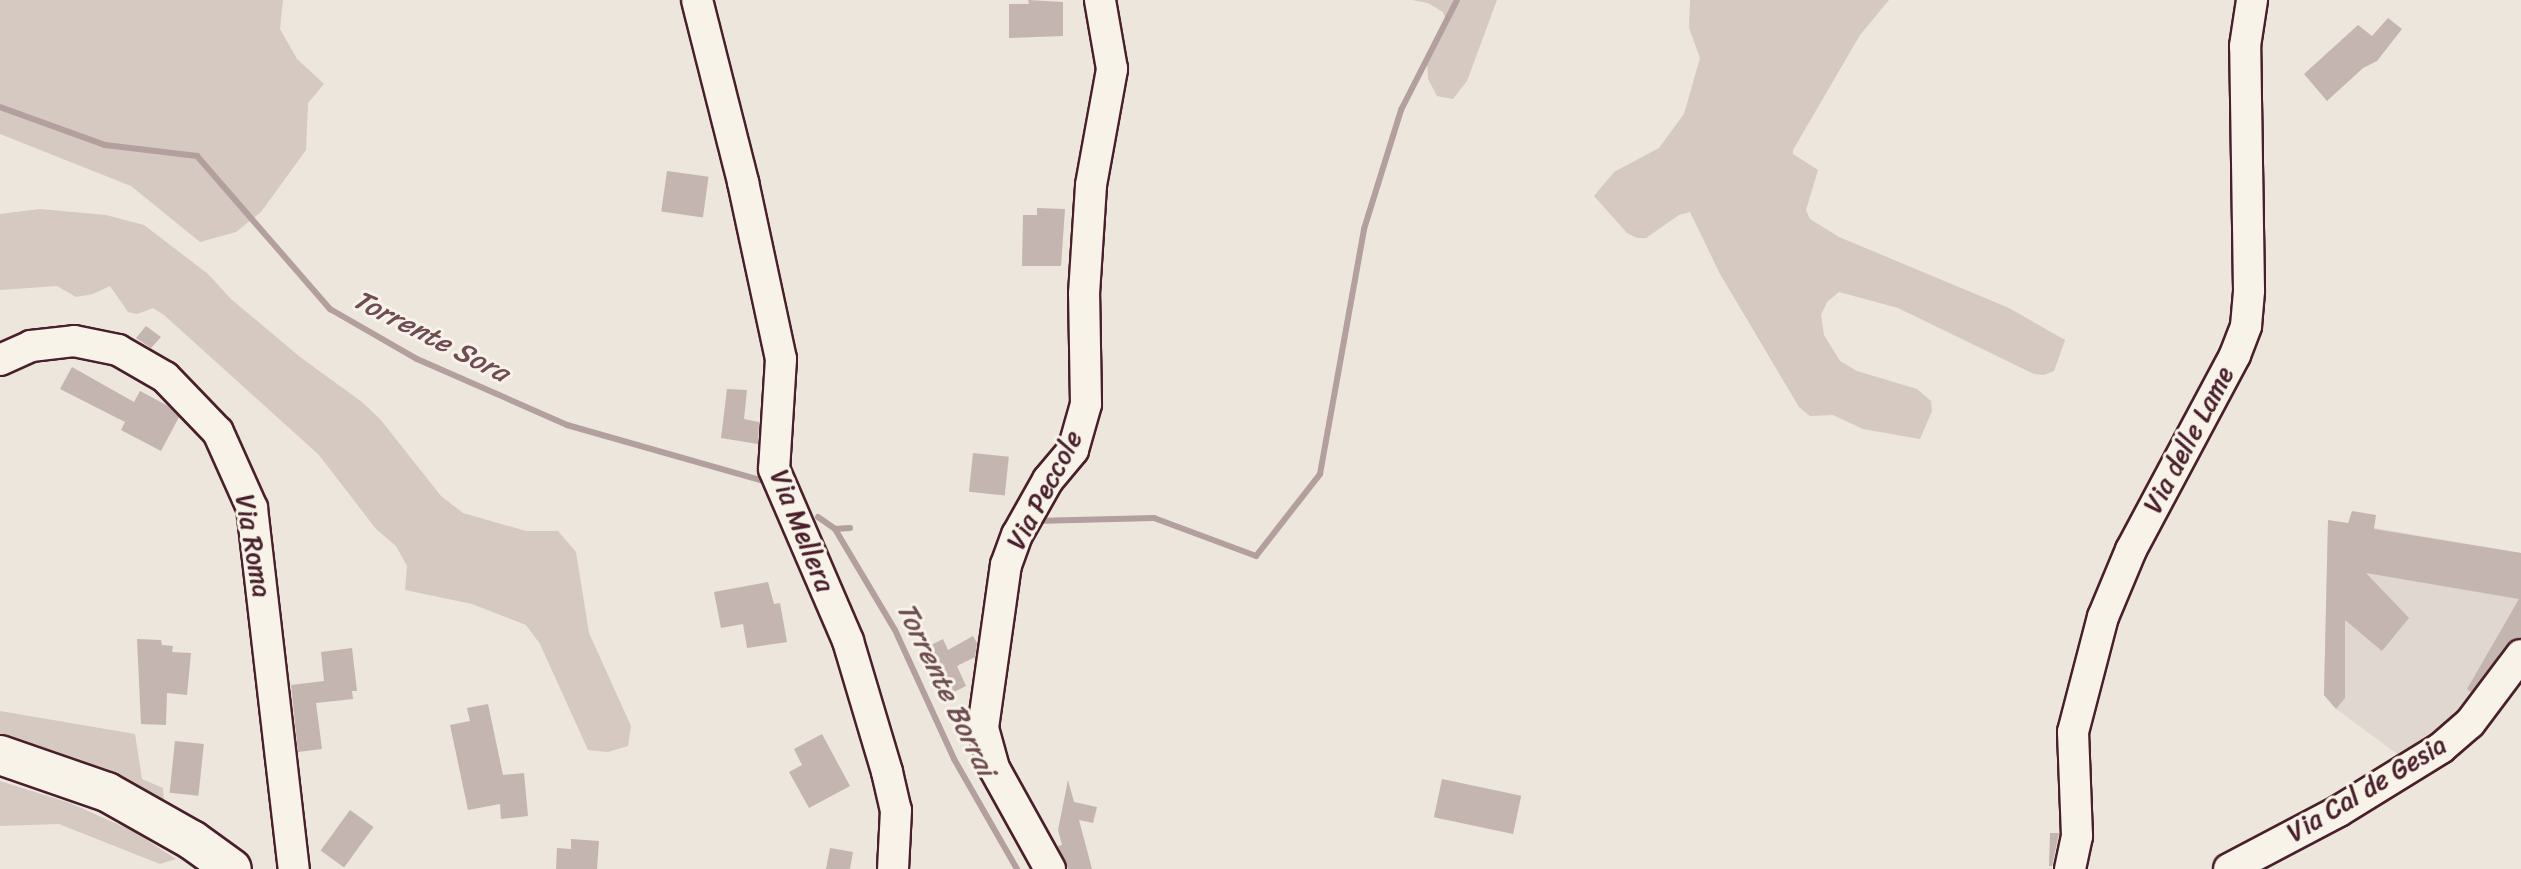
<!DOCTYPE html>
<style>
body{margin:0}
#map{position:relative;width:2521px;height:869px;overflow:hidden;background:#ece6dd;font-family:Sriracha,sans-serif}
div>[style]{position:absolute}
.built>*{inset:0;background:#e0d7d0}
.green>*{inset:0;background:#d5c9c2}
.stream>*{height:6px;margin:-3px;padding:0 3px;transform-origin:3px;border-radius:3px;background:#b39f9d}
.building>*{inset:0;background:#c4b5b0;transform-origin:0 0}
.roads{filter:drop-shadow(2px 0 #4a1f2b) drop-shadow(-2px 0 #4a1f2b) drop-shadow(0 2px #4a1f2b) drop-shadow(0 -2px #4a1f2b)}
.minor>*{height:30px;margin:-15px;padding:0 15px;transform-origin:15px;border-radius:15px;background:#f7f3e8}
.major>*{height:38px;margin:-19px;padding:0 19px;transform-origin:19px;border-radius:19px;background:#f7f3e8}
span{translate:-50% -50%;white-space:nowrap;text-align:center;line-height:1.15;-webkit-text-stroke:6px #f7f3e8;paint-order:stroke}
.street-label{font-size:26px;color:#4a1f2b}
.water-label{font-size:28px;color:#6f4c53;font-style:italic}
</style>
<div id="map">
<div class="built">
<div style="clip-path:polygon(2328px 520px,2521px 553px,2521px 641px,2452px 726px,2400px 756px,2336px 709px,2324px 695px)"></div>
</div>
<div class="green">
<div style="clip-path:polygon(0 0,283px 0,280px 29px,297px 59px,324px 84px,308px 103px,306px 150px,261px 212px,236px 232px,200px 242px,131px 186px,0 134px)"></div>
<div style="clip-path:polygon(1412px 0,1497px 0,1467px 81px,1453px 99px,1437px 96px,1428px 79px,1427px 62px,1446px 20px,1443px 12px,1428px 3px)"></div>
<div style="clip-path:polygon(1690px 0,1889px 0,1860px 35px,1793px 150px,1793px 154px,1818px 170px,1806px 210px,1810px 219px,1839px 237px,2009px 308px,2065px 340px,2054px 371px,2044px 375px,2034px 374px,1898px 308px,1839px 292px,1827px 302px,1821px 315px,1824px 335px,1840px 361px,1857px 371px,1917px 389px,1931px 401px,1932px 411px,1920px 439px,1863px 429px,1833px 415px,1810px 416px,1799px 407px,1720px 274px,1690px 212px,1679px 215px,1646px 238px,1637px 238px,1627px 233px,1594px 196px,1614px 172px,1659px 148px,1684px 114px,1700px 58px,1689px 28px)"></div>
<div style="clip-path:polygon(40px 209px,106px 215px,144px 225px,208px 274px,231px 299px,300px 357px,362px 402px,380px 419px,441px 496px,463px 513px,526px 531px,558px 531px,576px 552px,589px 633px,631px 726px,628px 746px,608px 752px,588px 750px,540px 644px,526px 625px,472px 604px,405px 590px,407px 566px,396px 546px,376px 529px,319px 455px,164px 315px,153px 308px,137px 314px,128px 312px,110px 286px,93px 294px,76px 297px,57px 286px,0 290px,0 214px)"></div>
<div style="clip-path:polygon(0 711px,135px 734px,142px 779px,163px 788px,164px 805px,0 740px)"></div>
<div style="clip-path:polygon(0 781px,70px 803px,133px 831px,176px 859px,160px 864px,59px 824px,0 826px)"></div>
</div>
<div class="stream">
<div style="left:0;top:107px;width:112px;rotate:19.9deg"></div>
<div style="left:105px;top:145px;width:93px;rotate:6.8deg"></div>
<div style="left:197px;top:156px;width:203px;rotate:49deg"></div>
<div style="left:330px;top:309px;width:100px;rotate:29.9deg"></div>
<div style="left:417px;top:359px;width:164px;rotate:23.7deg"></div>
<div style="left:567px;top:425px;width:204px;rotate:15.9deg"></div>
<div style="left:818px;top:517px;width:21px;rotate:35deg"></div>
<div style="left:835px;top:529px;width:15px;rotate:-4deg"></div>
<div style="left:1035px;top:521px;width:119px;rotate:-1.4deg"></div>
<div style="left:1154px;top:518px;width:109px;rotate:20.4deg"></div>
<div style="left:1256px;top:556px;width:104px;rotate:-52deg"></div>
<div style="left:1320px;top:474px;width:249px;rotate:-79.8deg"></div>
<div style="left:1364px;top:229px;width:125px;rotate:-72.7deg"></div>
<div style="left:1401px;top:110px;width:123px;rotate:-63deg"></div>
<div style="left:835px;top:529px;width:117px;rotate:59.3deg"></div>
<div style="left:895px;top:630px;width:142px;rotate:65.4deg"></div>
<div style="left:954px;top:759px;width:127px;rotate:60.2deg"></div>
</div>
<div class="building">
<div style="clip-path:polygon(1028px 0,1063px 2px,1063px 36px,1009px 38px,1009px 4px,1029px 4px)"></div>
<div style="clip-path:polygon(2388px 18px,2402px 29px,2377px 61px,2363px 68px,2327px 101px,2304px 74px,2358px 25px,2372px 36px)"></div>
<div style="left:667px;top:171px;width:42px;height:41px;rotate:8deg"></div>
<div style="clip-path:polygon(1037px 208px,1065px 209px,1061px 266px,1022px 266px,1023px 215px,1037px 215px)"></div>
<div style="clip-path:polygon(146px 326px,161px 337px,151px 348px,136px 338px)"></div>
<div style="clip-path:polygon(72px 367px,134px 402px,140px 391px,168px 406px,179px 417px,161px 451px,121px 430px,125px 422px,60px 389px)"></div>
<div style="clip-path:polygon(727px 389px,747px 390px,744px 419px,759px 422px,758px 444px,721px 438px)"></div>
<div style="left:973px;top:453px;width:36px;height:39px;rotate:6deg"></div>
<div style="clip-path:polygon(2352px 511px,2376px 515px,2374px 529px,2521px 553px,2521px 637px,2507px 644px,2471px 692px,2467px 689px,2519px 599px,2366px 573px,2409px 618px,2382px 651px,2345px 620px,2345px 698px,2336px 709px,2324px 695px,2328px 520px,2348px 523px)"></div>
<div style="clip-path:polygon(768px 582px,774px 604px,780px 603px,787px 642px,747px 648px,743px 624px,721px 628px,714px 592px)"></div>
<div style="clip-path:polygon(973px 636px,977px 643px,975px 657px,957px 666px,966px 686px,944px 697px,921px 650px,943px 639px,948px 650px)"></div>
<div style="clip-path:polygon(137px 639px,161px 640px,162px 645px,173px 646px,172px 652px,191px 653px,187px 695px,167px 693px,166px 725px,141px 724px)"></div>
<div style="clip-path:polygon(352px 648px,357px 691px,352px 691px,353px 699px,316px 703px,322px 749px,298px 752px,291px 685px,324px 681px,321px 652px)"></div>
<div style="clip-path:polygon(488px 704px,503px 775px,524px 773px,528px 816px,501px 819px,500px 804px,468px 810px,450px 725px,470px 721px,467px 708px)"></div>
<div style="clip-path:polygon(822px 734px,850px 786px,809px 808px,789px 772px,802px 765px,794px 749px)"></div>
<div style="left:175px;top:741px;width:29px;height:52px;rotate:6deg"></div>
<div style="left:1442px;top:779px;width:81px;height:39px;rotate:12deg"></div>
<div style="clip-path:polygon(1068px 780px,1074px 802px,1097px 807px,1093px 823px,1079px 820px,1092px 869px,1068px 869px,1058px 846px,1062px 845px,1058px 830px)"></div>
<div style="left:350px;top:810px;width:29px;height:50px;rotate:36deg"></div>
<div style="clip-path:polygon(2050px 833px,2059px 833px,2052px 866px,2049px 866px)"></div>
<div style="clip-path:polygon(571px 839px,599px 841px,597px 869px,556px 869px,557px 848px,571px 849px)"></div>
<div style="clip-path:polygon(830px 848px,853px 852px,850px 869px,826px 869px)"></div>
</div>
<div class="roads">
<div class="minor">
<div style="left:697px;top:0;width:188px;rotate:75.8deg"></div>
<div style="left:743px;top:182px;width:181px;rotate:77.9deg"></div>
<div style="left:781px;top:359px;width:110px;rotate:93.6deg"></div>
<div style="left:774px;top:469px;width:187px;rotate:66.7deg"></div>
<div style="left:848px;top:641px;width:137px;rotate:73.4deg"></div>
<div style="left:887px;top:772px;width:39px;rotate:77deg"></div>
<div style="left:896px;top:810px;width:59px;rotate:92.9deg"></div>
<div style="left:0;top:360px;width:34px;rotate:-24deg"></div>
<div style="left:31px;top:346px;width:43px;rotate:-6.6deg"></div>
<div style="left:74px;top:341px;width:45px;rotate:11.6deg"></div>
<div style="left:118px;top:350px;width:54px;rotate:29.9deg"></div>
<div style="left:165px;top:377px;width:76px;rotate:46.1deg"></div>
<div style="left:218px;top:432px;width:83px;rotate:65.9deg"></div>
<div style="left:252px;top:508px;width:363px;rotate:83.4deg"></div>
<div style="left:1050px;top:869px;width:115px;rotate:-119deg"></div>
<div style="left:994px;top:768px;width:41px;rotate:-105.4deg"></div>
<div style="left:983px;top:728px;width:165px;rotate:-82deg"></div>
<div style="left:1006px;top:565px;width:32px;rotate:-70deg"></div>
<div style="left:1017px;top:535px;width:63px;rotate:-60.6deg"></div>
<div style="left:1048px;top:480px;width:39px;rotate:-50deg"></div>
<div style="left:1073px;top:450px;width:48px;rotate:-74.2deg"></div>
<div style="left:1086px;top:404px;width:110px;rotate:-91deg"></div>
<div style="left:1084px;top:294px;width:109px;rotate:-86.3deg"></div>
<div style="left:1091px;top:185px;width:118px;rotate:-79.7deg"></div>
<div style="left:1112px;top:69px;width:70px;rotate:-99.9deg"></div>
<div style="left:2070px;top:869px;width:34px;rotate:-78deg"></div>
<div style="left:2077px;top:836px;width:104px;rotate:-92.2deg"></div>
<div style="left:2073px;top:732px;width:119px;rotate:-75.4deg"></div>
<div style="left:2103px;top:617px;width:73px;rotate:-67.3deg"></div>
<div style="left:2131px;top:550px;width:221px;rotate:-61.9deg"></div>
<div style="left:2235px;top:355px;width:31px;rotate:-69deg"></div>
<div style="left:2246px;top:326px;width:36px;rotate:-85deg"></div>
<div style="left:2249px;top:290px;width:244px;rotate:-90.9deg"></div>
<div style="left:2245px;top:46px;width:47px;rotate:-81.3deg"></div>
<div style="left:2229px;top:869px;width:124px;rotate:-27.8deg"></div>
<div style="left:2339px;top:811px;width:120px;rotate:-31.7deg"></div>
<div style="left:2441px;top:748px;width:38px;rotate:-41deg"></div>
<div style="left:2470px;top:723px;width:85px;rotate:-53.1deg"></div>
</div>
<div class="major">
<div style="left:0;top:755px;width:113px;rotate:19.1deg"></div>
<div style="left:107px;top:792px;width:98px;rotate:29.5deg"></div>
<div style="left:192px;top:840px;width:49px;rotate:35.9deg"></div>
</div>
</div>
<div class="street-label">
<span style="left:2189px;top:440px;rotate:-62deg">Via delle Lame</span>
<span style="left:1045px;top:490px;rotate:-62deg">Via Peccole</span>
<span style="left:802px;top:531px;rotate:68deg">Via Mellera</span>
<span style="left:253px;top:546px;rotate:80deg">Via Roma</span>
<span style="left:2367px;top:789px;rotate:-31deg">Via Cal de Gesia</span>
</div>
<div class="water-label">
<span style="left:431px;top:336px;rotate:27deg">Torrente Sora</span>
<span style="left:946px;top:689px;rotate:64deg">Torrente Borrai</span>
</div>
</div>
